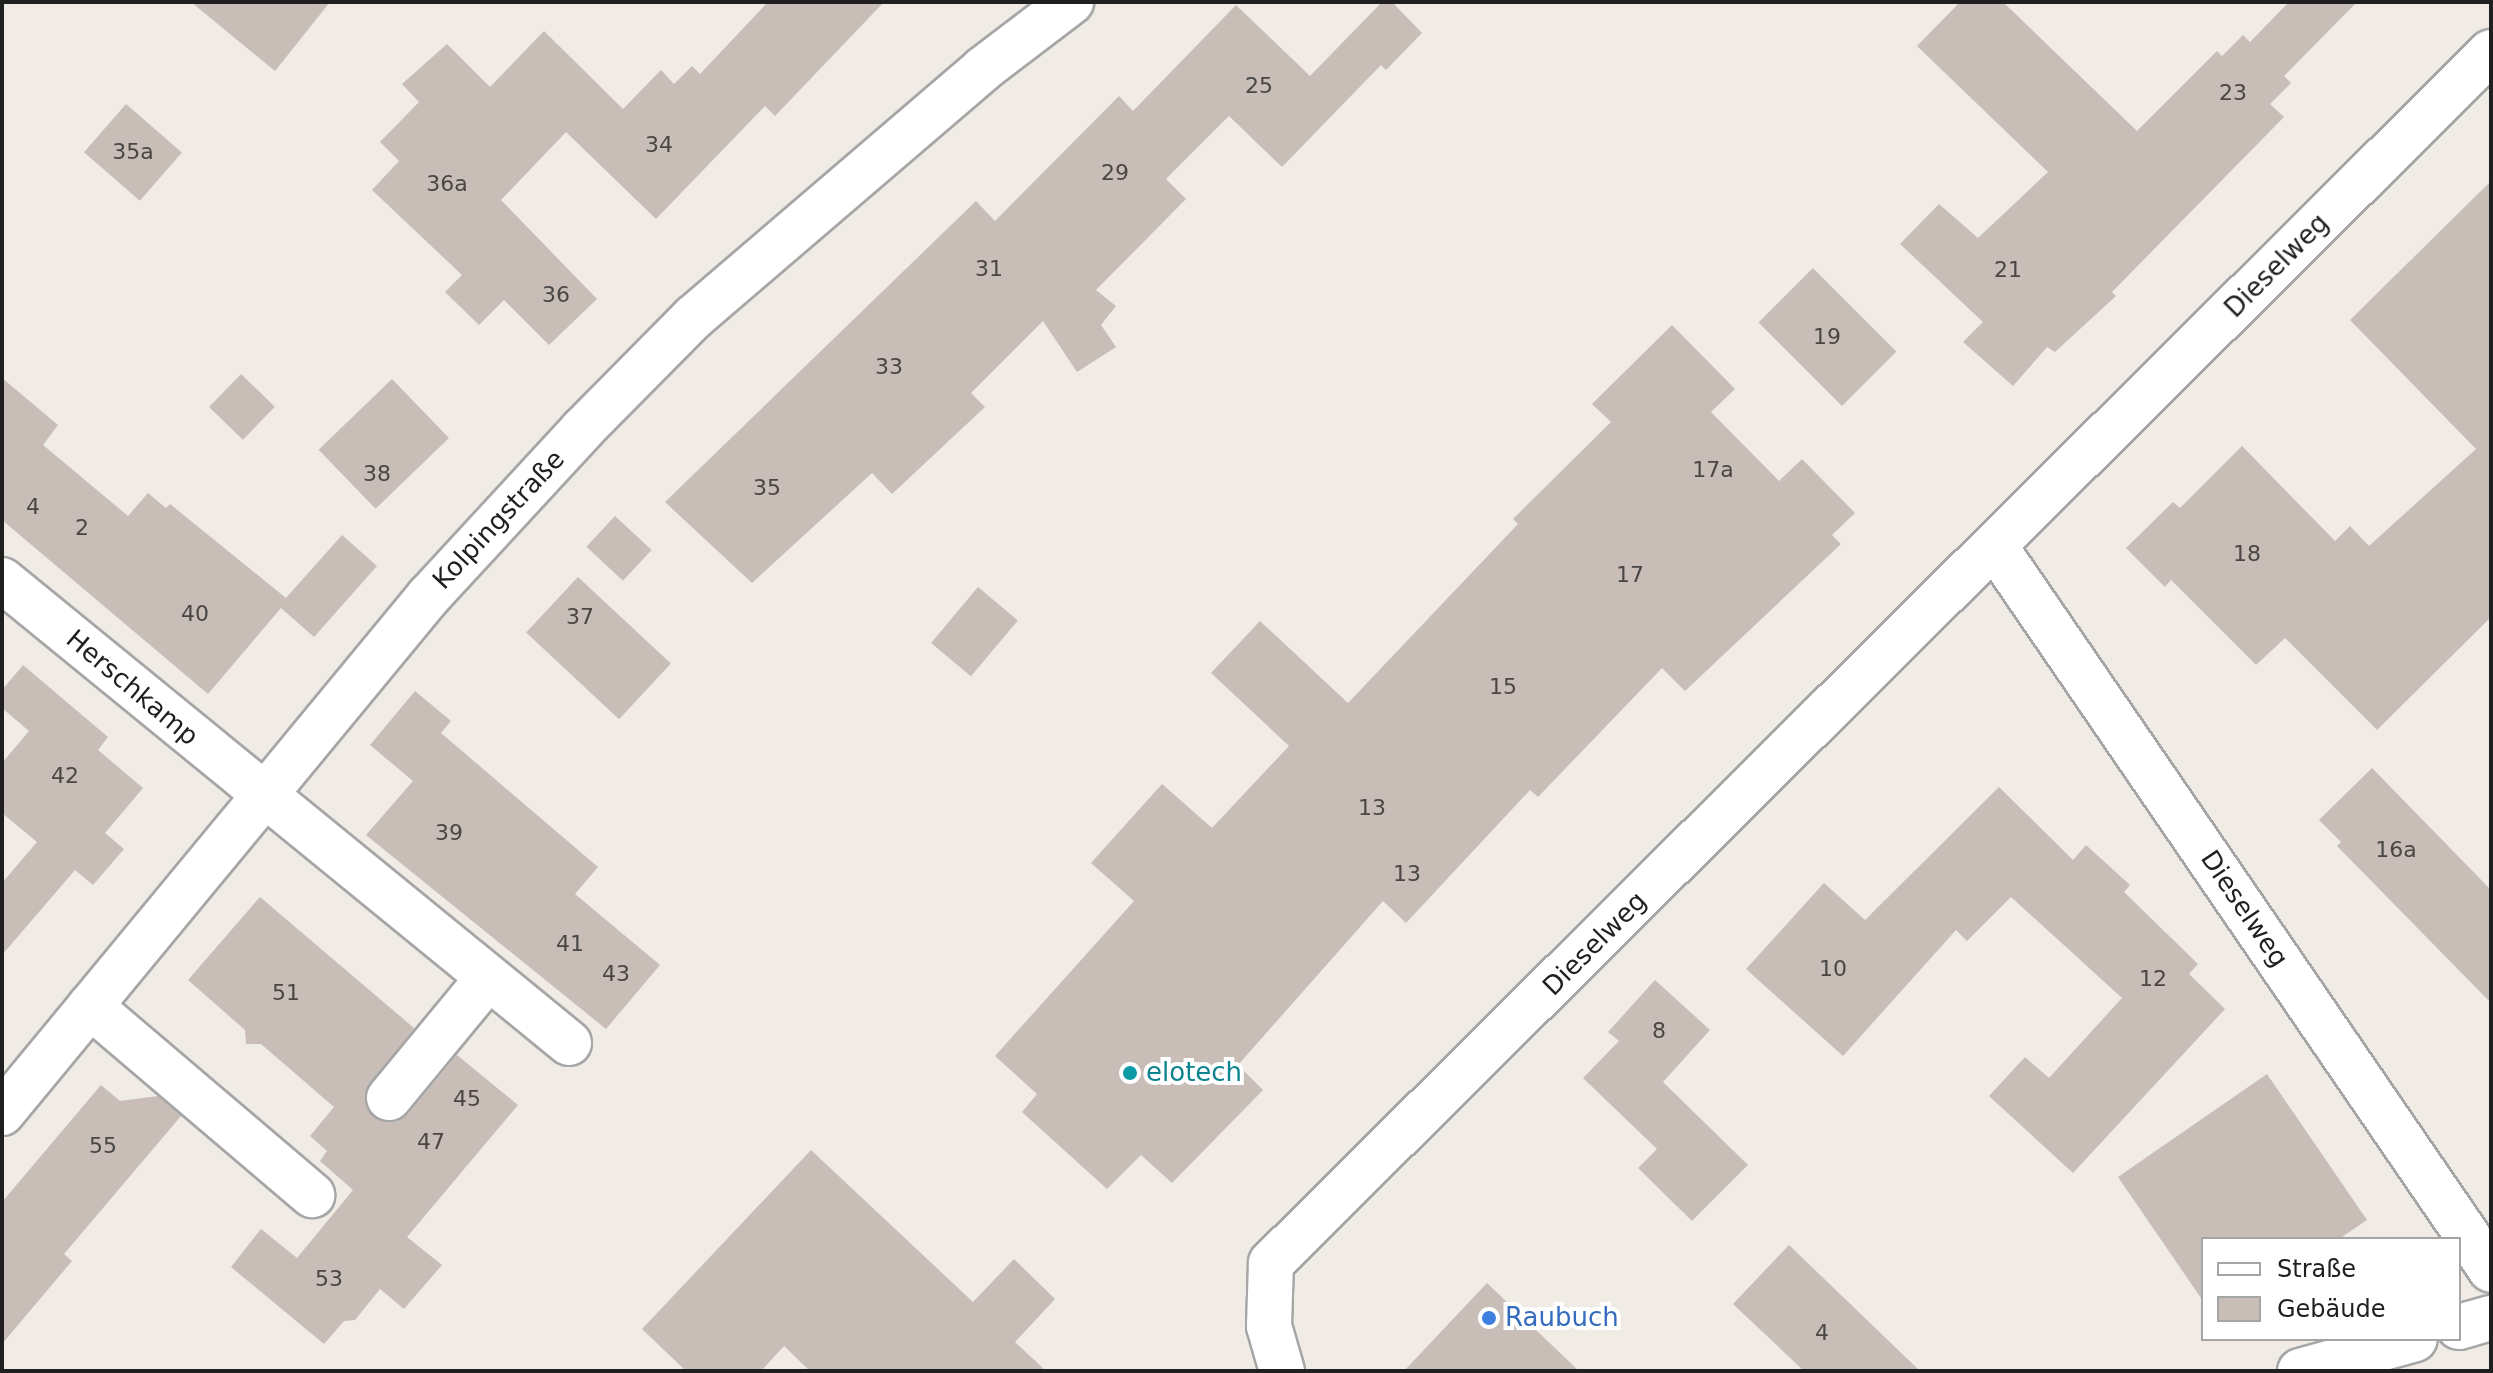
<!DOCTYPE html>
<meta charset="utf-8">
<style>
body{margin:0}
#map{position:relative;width:2493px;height:1373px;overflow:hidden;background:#f0ebe4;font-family:"DejaVu Sans",sans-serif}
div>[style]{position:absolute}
.building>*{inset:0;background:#c8bdb7;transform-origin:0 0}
.roads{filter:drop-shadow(2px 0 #a6a6a6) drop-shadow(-2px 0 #a6a6a6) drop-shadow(0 2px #a6a6a6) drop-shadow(0 -2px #a6a6a6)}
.minor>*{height:44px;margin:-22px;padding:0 22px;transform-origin:22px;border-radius:22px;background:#fff}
.dots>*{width:22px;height:22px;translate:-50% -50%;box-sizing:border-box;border:4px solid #fff;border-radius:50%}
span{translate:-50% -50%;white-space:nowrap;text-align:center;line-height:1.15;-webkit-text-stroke:8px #fff;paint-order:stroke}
.number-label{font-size:22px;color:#494645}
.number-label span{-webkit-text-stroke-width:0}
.street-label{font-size:26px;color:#1f1f1f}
.culture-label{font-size:26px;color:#0d838f}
.left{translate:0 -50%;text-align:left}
.shop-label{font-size:26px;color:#366cbe}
.frame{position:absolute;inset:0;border:4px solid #1f1f1f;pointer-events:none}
.legend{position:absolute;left:2201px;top:1237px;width:260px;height:104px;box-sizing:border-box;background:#fff;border:2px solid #a5a5a5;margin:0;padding:10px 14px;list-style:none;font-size:24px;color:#1f1f1f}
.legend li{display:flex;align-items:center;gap:16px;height:40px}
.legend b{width:40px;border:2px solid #a5a5a5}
</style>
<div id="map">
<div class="building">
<div style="clip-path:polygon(191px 2px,330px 2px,275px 71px)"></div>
<div style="clip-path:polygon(768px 2px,884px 2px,775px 116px,765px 106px,656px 219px,566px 132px,501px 200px,597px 299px,549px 345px,504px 300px,479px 325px,445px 292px,462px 275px,372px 190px,399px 161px,380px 142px,419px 102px,402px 84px,447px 44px,490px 87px,544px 31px,623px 109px,661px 70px,674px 84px,692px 66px,700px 74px)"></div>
<div style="clip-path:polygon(1382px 2px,1392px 2px,1422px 33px,1386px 70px,1381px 65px,1282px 167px,1229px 116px,1166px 179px,1186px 199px,1096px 290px,1116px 306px,1101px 325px,1116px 347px,1077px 372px,1043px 321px,971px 393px,985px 407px,892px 494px,872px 473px,752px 583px,665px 502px,976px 201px,995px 221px,1119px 96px,1133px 111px,1236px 5px,1310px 76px)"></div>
<div style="clip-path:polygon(1960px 2px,2003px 2px,2137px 131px,2217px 51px,2222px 56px,2243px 35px,2250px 42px,2289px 2px,2357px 2px,2284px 76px,2291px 83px,2270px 104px,2284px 117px,2112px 292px,2116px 296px,2055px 352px,2047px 347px,2013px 386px,1963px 342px,1983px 322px,1900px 244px,1939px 204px,1978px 238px,2048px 172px,1917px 46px)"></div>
<div style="left:126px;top:104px;width:74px;height:64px;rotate:41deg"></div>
<div style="clip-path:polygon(2491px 181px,2491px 617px,2377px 730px,2285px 638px,2256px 665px,2171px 580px,2165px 587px,2126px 548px,2173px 502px,2180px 508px,2242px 446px,2335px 541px,2350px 526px,2369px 546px,2476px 449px,2350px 320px)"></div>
<div style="left:1813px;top:268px;width:118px;height:77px;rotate:45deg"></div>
<div style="clip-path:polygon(1672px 325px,1735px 389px,1711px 412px,1779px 481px,1802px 459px,1855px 513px,1832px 535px,1841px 544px,1685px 691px,1662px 668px,1538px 797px,1530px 790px,1406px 923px,1383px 901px,1238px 1065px,1263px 1090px,1172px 1183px,1141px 1155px,1107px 1189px,1022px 1112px,1037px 1094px,995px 1056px,1134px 901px,1091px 863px,1162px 784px,1212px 828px,1289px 746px,1211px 673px,1260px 621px,1348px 703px,1518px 524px,1513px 519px,1611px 422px,1592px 404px)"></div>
<div style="left:241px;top:374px;width:47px;height:46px;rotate:44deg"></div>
<div style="clip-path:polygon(2px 378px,58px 425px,43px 445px,128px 516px,148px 493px,166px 508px,170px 504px,286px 598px,342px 535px,377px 566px,314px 637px,281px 608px,208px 694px,2px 520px)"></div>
<div style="left:392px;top:379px;width:82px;height:102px;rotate:46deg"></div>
<div style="left:615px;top:516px;width:50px;height:42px;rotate:43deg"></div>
<div style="left:578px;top:577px;width:127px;height:76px;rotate:43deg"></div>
<div style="left:978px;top:587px;width:52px;height:73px;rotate:40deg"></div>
<div style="clip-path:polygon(23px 665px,108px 737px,98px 750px,143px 788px,105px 833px,124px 849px,93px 885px,75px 870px,2px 955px,2px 883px,37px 842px,2px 813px,2px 763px,29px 731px,2px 708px,2px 690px)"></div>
<div style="clip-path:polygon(415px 691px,451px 721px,441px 733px,598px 867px,575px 894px,660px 965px,606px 1029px,366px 835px,413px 781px,370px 745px)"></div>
<div style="clip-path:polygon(2372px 768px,2491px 890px,2491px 1003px,2337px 846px,2341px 842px,2319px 820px)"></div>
<div style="clip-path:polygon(1999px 787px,2073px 860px,2086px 845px,2130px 885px,2124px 892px,2198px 964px,2189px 974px,2225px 1009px,2073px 1173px,1989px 1096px,2025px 1057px,2049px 1078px,2122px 998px,2011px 897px,1967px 941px,1956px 930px,1843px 1056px,1746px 969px,1824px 883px,1865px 920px)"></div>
<div style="clip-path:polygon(260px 897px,414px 1028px,365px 1093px,374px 1118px,397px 1122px,408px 1114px,457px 1055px,518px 1105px,407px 1237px,442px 1265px,404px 1309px,380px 1289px,355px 1320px,344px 1321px,324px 1344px,231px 1267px,261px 1229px,297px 1258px,353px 1190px,320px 1161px,327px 1151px,310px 1136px,334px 1107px,261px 1044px,246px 1044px,245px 1030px,188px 980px)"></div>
<div style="clip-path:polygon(1655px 980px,1710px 1030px,1663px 1082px,1748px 1165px,1692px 1221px,1638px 1168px,1657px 1149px,1583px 1078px,1619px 1041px,1608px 1032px)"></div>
<div style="clip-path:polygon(2267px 1074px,2367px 1220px,2339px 1239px,2203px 1239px,2203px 1301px,2118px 1177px)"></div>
<div style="clip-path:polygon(101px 1085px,120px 1101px,158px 1096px,181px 1116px,64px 1254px,72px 1261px,2px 1344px,2px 1202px)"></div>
<div style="clip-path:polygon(811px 1150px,973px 1302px,1014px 1259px,1055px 1299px,1015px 1342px,1046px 1371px,810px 1371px,784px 1346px,761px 1371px,686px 1371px,642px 1329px)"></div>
<div style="clip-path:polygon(1789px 1245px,1920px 1371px,1804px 1371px,1733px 1304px)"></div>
<div style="clip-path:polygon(1487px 1283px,1579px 1371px,1404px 1371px)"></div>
</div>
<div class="roads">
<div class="minor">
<div style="left:1996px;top:548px;width:875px;rotate:55.57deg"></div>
<div style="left:2px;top:580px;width:732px;rotate:39.23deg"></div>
<div style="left:90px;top:1006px;width:292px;rotate:40.4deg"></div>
<div style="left:389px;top:1098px;width:154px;rotate:-50.5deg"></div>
<div style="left:2px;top:1113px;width:671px;rotate:-50.45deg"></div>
<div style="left:429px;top:596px;width:226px;rotate:-47.3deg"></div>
<div style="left:582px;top:430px;width:159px;rotate:-45.3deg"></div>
<div style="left:694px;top:317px;width:381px;rotate:-40.6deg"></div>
<div style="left:983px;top:69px;width:111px;rotate:-37.3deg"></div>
<div style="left:2459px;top:1327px;width:33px;rotate:-16deg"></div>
<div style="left:1282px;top:1371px;width:47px;rotate:-106.1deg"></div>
<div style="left:1269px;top:1326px;width:63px;rotate:-88.2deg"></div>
<div style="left:1271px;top:1263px;width:1719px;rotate:-44.79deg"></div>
<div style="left:2300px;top:1371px;width:119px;rotate:-15.5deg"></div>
</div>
</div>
<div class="dots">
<div style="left:1130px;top:1073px;background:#0f9aa8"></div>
<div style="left:1489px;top:1318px;background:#3f7fe0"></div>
</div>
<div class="number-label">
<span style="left:1259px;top:86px">25</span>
<span style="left:2233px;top:93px">23</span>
<span style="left:659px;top:145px">34</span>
<span style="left:133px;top:152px">35a</span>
<span style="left:1115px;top:173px">29</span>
<span style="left:447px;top:184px">36a</span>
<span style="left:989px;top:269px">31</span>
<span style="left:2008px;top:270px">21</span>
<span style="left:556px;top:295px">36</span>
<span style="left:1827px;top:337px">19</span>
<span style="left:889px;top:367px">33</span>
<span style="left:1713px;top:470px">17a</span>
<span style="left:377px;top:474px">38</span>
<span style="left:767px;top:488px">35</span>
<span style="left:33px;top:507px">4</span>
<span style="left:82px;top:528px">2</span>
<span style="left:2247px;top:554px">18</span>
<span style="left:1630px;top:575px">17</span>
<span style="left:195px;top:614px">40</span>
<span style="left:580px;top:617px">37</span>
<span style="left:1503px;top:687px">15</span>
<span style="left:65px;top:776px">42</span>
<span style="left:1372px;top:808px">13</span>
<span style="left:449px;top:833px">39</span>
<span style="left:2396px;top:850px">16a</span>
<span style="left:1407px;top:874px">13</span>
<span style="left:570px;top:944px">41</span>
<span style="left:1833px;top:969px">10</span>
<span style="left:616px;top:974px">43</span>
<span style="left:2153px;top:979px">12</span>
<span style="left:286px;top:993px">51</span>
<span style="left:1659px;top:1031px">8</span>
<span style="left:467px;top:1099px">45</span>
<span style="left:431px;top:1142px">47</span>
<span style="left:103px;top:1146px">55</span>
<span style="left:329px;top:1279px">53</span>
<span style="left:1822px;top:1333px">4</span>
</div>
<div class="street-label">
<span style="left:2277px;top:266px;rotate:-45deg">Dieselweg</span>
<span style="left:499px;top:520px;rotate:-47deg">Kolpingstraße</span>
<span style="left:132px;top:688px;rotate:40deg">Herschkamp</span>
<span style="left:2244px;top:909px;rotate:56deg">Dieselweg</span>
<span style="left:1595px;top:944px;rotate:-45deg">Dieselweg</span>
</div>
<div class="culture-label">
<span class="left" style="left:1146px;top:1073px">elotech</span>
</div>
<div class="shop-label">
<span class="left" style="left:1505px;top:1318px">Raubuch</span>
</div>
<div class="frame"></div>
<ul class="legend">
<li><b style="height:10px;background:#fff"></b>Straße</li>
<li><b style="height:22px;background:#c8bdb7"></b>Gebäude</li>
</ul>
</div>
